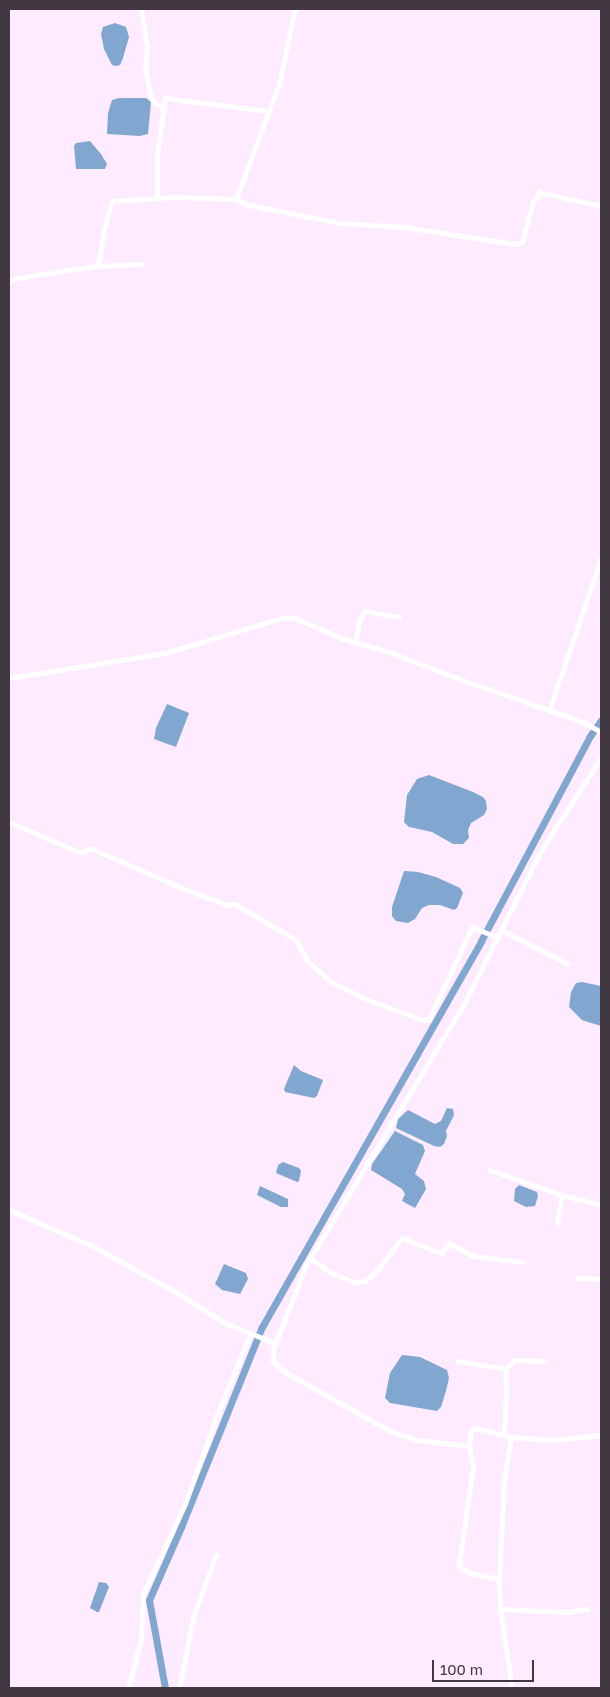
<!DOCTYPE html>
<style>
body{margin:0}
#map{position:relative;width:610px;height:1697px;overflow:hidden;background:#feebff;font-family:"Golos Text",sans-serif}
div>[style]{position:absolute}
.water>*{inset:0;background:#81a7d1}
.canal>*{height:7px;margin:-3.5px;padding:0 3.5px;transform-origin:3.5px;border-radius:3.5px;background:#81a7d1}
.street>*{height:5px;margin:-2.5px;padding:0 2.5px;transform-origin:2.5px;border-radius:2.5px;background:#fff}
span{translate:-50% -50%;white-space:nowrap;text-align:center;line-height:1.15;-webkit-text-stroke:5px #feebff;paint-order:stroke}
.frame{position:absolute;inset:0;border:10px solid #423842;pointer-events:none}
.scale{position:absolute;left:432px;top:1660px;width:102px;height:22px;box-sizing:border-box;border:2px solid #423842;border-top:0;padding-left:6px;font-size:15px;line-height:18px;white-space:nowrap;color:#423842;-webkit-text-stroke:4px #feebff;paint-order:stroke}
</style>
<div id="map">
<div class="water">
<div style="clip-path:polygon(115px 23px,126px 27px,129px 37px,123px 58px,120px 65px,116px 66px,112px 65px,104px 49px,101px 34px,103px 27px)"></div>
<div style="clip-path:polygon(119px 98px,146px 98px,151px 102px,148px 134px,140px 136px,107px 134px,108px 113px,112px 100px)"></div>
<div style="clip-path:polygon(90px 141px,101px 154px,107px 164px,105px 169px,76px 169px,74px 146px,76px 143px)"></div>
<div style="clip-path:polygon(167px 704px,189px 713px,176px 747px,154px 739px,156px 728px)"></div>
<div style="clip-path:polygon(429px 775px,473px 792px,483px 797px,486px 801px,487px 809px,484px 815px,471px 823px,468px 830px,469px 838px,463px 844px,453px 844px,432px 832px,409px 827px,404px 822px,407px 795px,417px 779px)"></div>
<div style="clip-path:polygon(404px 871px,418px 872px,436px 877px,460px 888px,463px 893px,457px 908px,454px 910px,440px 905px,429px 905px,422px 908px,415px 919px,408px 923px,396px 921px,392px 916px,392px 907px)"></div>
<div style="clip-path:polygon(582px 982px,601px 986px,601px 1026px,582px 1020px,569px 1007px,571px 992px,576px 983px)"></div>
<div style="clip-path:polygon(294px 1065px,301px 1071px,323px 1080px,317px 1096px,314px 1098px,285px 1092px,284px 1089px)"></div>
<div style="clip-path:polygon(447px 1108px,453px 1109px,454px 1115px,446px 1131px,447px 1136px,444px 1144px,440px 1147px,434px 1146px,396px 1128px,398px 1119px,408px 1110px,435px 1124px,441px 1121px)"></div>
<div style="clip-path:polygon(395px 1131px,423px 1145px,425px 1151px,415px 1174px,424px 1181px,426px 1189px,415px 1208px,402px 1201px,405px 1194px,402px 1189px,371px 1170px,372px 1164px)"></div>
<div style="clip-path:polygon(283px 1162px,299px 1168px,301px 1171px,299px 1181px,297px 1182px,276px 1173px,278px 1165px)"></div>
<div style="clip-path:polygon(519px 1185px,537px 1192px,538px 1196px,535px 1206px,526px 1207px,514px 1201px,515px 1189px)"></div>
<div style="clip-path:polygon(260px 1186px,288px 1199px,288px 1207px,281px 1207px,257px 1195px)"></div>
<div style="clip-path:polygon(224px 1264px,246px 1273px,248px 1279px,240px 1294px,222px 1290px,215px 1284px)"></div>
<div style="clip-path:polygon(402px 1355px,420px 1357px,447px 1370px,449px 1378px,446px 1391px,441px 1407px,437px 1411px,390px 1403px,385px 1398px,390px 1373px)"></div>
<div style="clip-path:polygon(99px 1582px,106px 1583px,109px 1587px,99px 1612px,97px 1612px,90px 1608px)"></div>
</div>
<div class="canal">
<div style="left:165px;top:1688px;width:89px;rotate:-100.3deg"></div>
<div style="left:149px;top:1600px;width:80px;rotate:-66.3deg"></div>
<div style="left:181px;top:1527px;width:216px;rotate:-68deg"></div>
<div style="left:262px;top:1327px;width:444px;rotate:-60.4deg"></div>
<div style="left:481px;top:941px;width:232px;rotate:-62deg"></div>
<div style="left:590px;top:736px;width:19px;rotate:-55deg"></div>
</div>
<div class="street">
<div style="left:141px;top:9px;width:37px;rotate:81deg"></div>
<div style="left:147px;top:46px;width:21px;rotate:95deg"></div>
<div style="left:145px;top:67px;width:27px;rotate:80deg"></div>
<div style="left:150px;top:94px;width:9px;rotate:69deg"></div>
<div style="left:153px;top:102px;width:13px;rotate:29deg"></div>
<div style="left:157px;top:197px;width:40px;rotate:-90deg"></div>
<div style="left:157px;top:157px;width:60px;rotate:-82.3deg"></div>
<div style="left:165px;top:98px;width:104px;rotate:7.2deg"></div>
<div style="left:236px;top:199px;width:10px;rotate:29deg"></div>
<div style="left:245px;top:204px;width:97px;rotate:11.3deg"></div>
<div style="left:340px;top:223px;width:63px;rotate:3.6deg"></div>
<div style="left:403px;top:227px;width:114px;rotate:8.6deg"></div>
<div style="left:516px;top:244px;width:6px;rotate:-18deg"></div>
<div style="left:522px;top:242px;width:41px;rotate:-74.6deg"></div>
<div style="left:533px;top:202px;width:12px;rotate:-59deg"></div>
<div style="left:539px;top:192px;width:64px;rotate:12.7deg"></div>
<div style="left:95px;top:266px;width:46px;rotate:-2.5deg"></div>
<div style="left:9px;top:281px;width:9px;rotate:-21deg"></div>
<div style="left:17px;top:278px;width:79px;rotate:-8.7deg"></div>
<div style="left:95px;top:266px;width:7px;rotate:-56deg"></div>
<div style="left:99px;top:260px;width:31px;rotate:-81deg"></div>
<div style="left:104px;top:229px;width:29px;rotate:-74deg"></div>
<div style="left:112px;top:201px;width:62px;rotate:-3.7deg"></div>
<div style="left:174px;top:197px;width:62px;rotate:1.8deg"></div>
<div style="left:236px;top:199px;width:123px;rotate:-69.5deg"></div>
<div style="left:279px;top:84px;width:77px;rotate:-78deg"></div>
<div style="left:355px;top:641px;width:23px;rotate:-77deg"></div>
<div style="left:360px;top:619px;width:9px;rotate:-58deg"></div>
<div style="left:365px;top:611px;width:34px;rotate:10deg"></div>
<div style="left:9px;top:678px;width:158px;rotate:-9.1deg"></div>
<div style="left:165px;top:653px;width:122px;rotate:-16.7deg"></div>
<div style="left:282px;top:618px;width:13px"></div>
<div style="left:295px;top:618px;width:50px;rotate:23.5deg"></div>
<div style="left:341px;top:638px;width:50px;rotate:16.3deg"></div>
<div style="left:389px;top:652px;width:78px;rotate:21deg"></div>
<div style="left:462px;top:680px;width:128px;rotate:19.1deg"></div>
<div style="left:583px;top:722px;width:21px;rotate:29deg"></div>
<div style="left:549px;top:711px;width:162px;rotate:-71.2deg"></div>
<div style="left:9px;top:822px;width:76px;rotate:23.2deg"></div>
<div style="left:79px;top:852px;width:4px"></div>
<div style="left:83px;top:852px;width:8px;rotate:-30deg"></div>
<div style="left:90px;top:848px;width:108px;rotate:23.5deg"></div>
<div style="left:189px;top:891px;width:41px;rotate:19.7deg"></div>
<div style="left:228px;top:905px;width:7px;rotate:-8deg"></div>
<div style="left:235px;top:904px;width:71px;rotate:30.5deg"></div>
<div style="left:296px;top:940px;width:24px;rotate:62deg"></div>
<div style="left:307px;top:961px;width:32px;rotate:41deg"></div>
<div style="left:331px;top:982px;width:41px;rotate:25.9deg"></div>
<div style="left:368px;top:1000px;width:59px;rotate:20deg"></div>
<div style="left:423px;top:1020px;width:6px;rotate:-9deg"></div>
<div style="left:429px;top:1019px;width:102px;rotate:-64.9deg"></div>
<div style="left:472px;top:927px;width:27px;rotate:22deg"></div>
<div style="left:501px;top:930px;width:73px;rotate:26.9deg"></div>
<div style="left:490px;top:1170px;width:76px;rotate:19.1deg"></div>
<div style="left:9px;top:1210px;width:90px;rotate:23.4deg"></div>
<div style="left:92px;top:1246px;width:85px;rotate:28.7deg"></div>
<div style="left:167px;top:1287px;width:70px;rotate:31.7deg"></div>
<div style="left:227px;top:1324px;width:52px;rotate:21.6deg"></div>
<div style="left:557px;top:1223px;width:28px;rotate:-80deg"></div>
<div style="left:562px;top:1195px;width:40px;rotate:14.4deg"></div>
<div style="left:310px;top:1258px;width:24px;rotate:35deg"></div>
<div style="left:330px;top:1272px;width:25px;rotate:23deg"></div>
<div style="left:353px;top:1282px;width:11px;rotate:-5deg"></div>
<div style="left:364px;top:1281px;width:12px;rotate:-35deg"></div>
<div style="left:374px;top:1274px;width:46px;rotate:-52.1deg"></div>
<div style="left:402px;top:1238px;width:42px;rotate:21deg"></div>
<div style="left:441px;top:1253px;width:13px;rotate:-51deg"></div>
<div style="left:449px;top:1243px;width:27px;rotate:28deg"></div>
<div style="left:473px;top:1256px;width:49px;rotate:7deg"></div>
<div style="left:578px;top:1278px;width:23px;rotate:2deg"></div>
<div style="left:458px;top:1361px;width:48px;rotate:9.7deg"></div>
<div style="left:504px;top:1435px;width:43px;rotate:-87.3deg"></div>
<div style="left:506px;top:1392px;width:23px;rotate:-92deg"></div>
<div style="left:505px;top:1369px;width:13px;rotate:-42deg"></div>
<div style="left:515px;top:1360px;width:29px;rotate:2deg"></div>
<div style="left:511px;top:1437px;width:37px;rotate:-166deg"></div>
<div style="left:475px;top:1428px;width:5px;rotate:143deg"></div>
<div style="left:471px;top:1431px;width:15px;rotate:98deg"></div>
<div style="left:469px;top:1446px;width:53px;rotate:-173.5deg"></div>
<div style="left:416px;top:1440px;width:28px;rotate:-161deg"></div>
<div style="left:390px;top:1431px;width:120px;rotate:-150.7deg"></div>
<div style="left:285px;top:1372px;width:16px;rotate:-140deg"></div>
<div style="left:273px;top:1362px;width:12px;rotate:-90deg"></div>
<div style="left:273px;top:1350px;width:89px;rotate:-68.9deg"></div>
<div style="left:305px;top:1267px;width:310px;rotate:-58.9deg"></div>
<div style="left:465px;top:1002px;width:165px;rotate:-63.4deg"></div>
<div style="left:539px;top:854px;width:115px;rotate:-57.4deg"></div>
<div style="left:469px;top:1446px;width:20px;rotate:79deg"></div>
<div style="left:473px;top:1466px;width:99px;rotate:98.1deg"></div>
<div style="left:459px;top:1564px;width:6px;rotate:59deg"></div>
<div style="left:462px;top:1569px;width:12px;rotate:24deg"></div>
<div style="left:473px;top:1574px;width:26px;rotate:11deg"></div>
<div style="left:500px;top:1609px;width:67px;rotate:2.6deg"></div>
<div style="left:567px;top:1612px;width:21px;rotate:-8deg"></div>
<div style="left:128px;top:1688px;width:51px;rotate:-75.1deg"></div>
<div style="left:141px;top:1639px;width:45px;rotate:-87.5deg"></div>
<div style="left:143px;top:1594px;width:99px;rotate:-65deg"></div>
<div style="left:185px;top:1504px;width:95px;rotate:-70.2deg"></div>
<div style="left:217px;top:1415px;width:87px;rotate:-67.8deg"></div>
<div style="left:179px;top:1688px;width:72px;rotate:-78.8deg"></div>
<div style="left:193px;top:1617px;width:66px;rotate:-69.6deg"></div>
<div style="left:512px;top:1688px;width:80px;rotate:-98.6deg"></div>
<div style="left:500px;top:1609px;width:30px;rotate:-92deg"></div>
<div style="left:499px;top:1579px;width:100px;rotate:-87.1deg"></div>
<div style="left:504px;top:1479px;width:43px;rotate:-80.5deg"></div>
<div style="left:511px;top:1437px;width:41px;rotate:4.2deg"></div>
<div style="left:552px;top:1440px;width:49px;rotate:-5.8deg"></div>
</div>
<div class="frame"></div>
<div class="scale">100 m</div>
</div>
